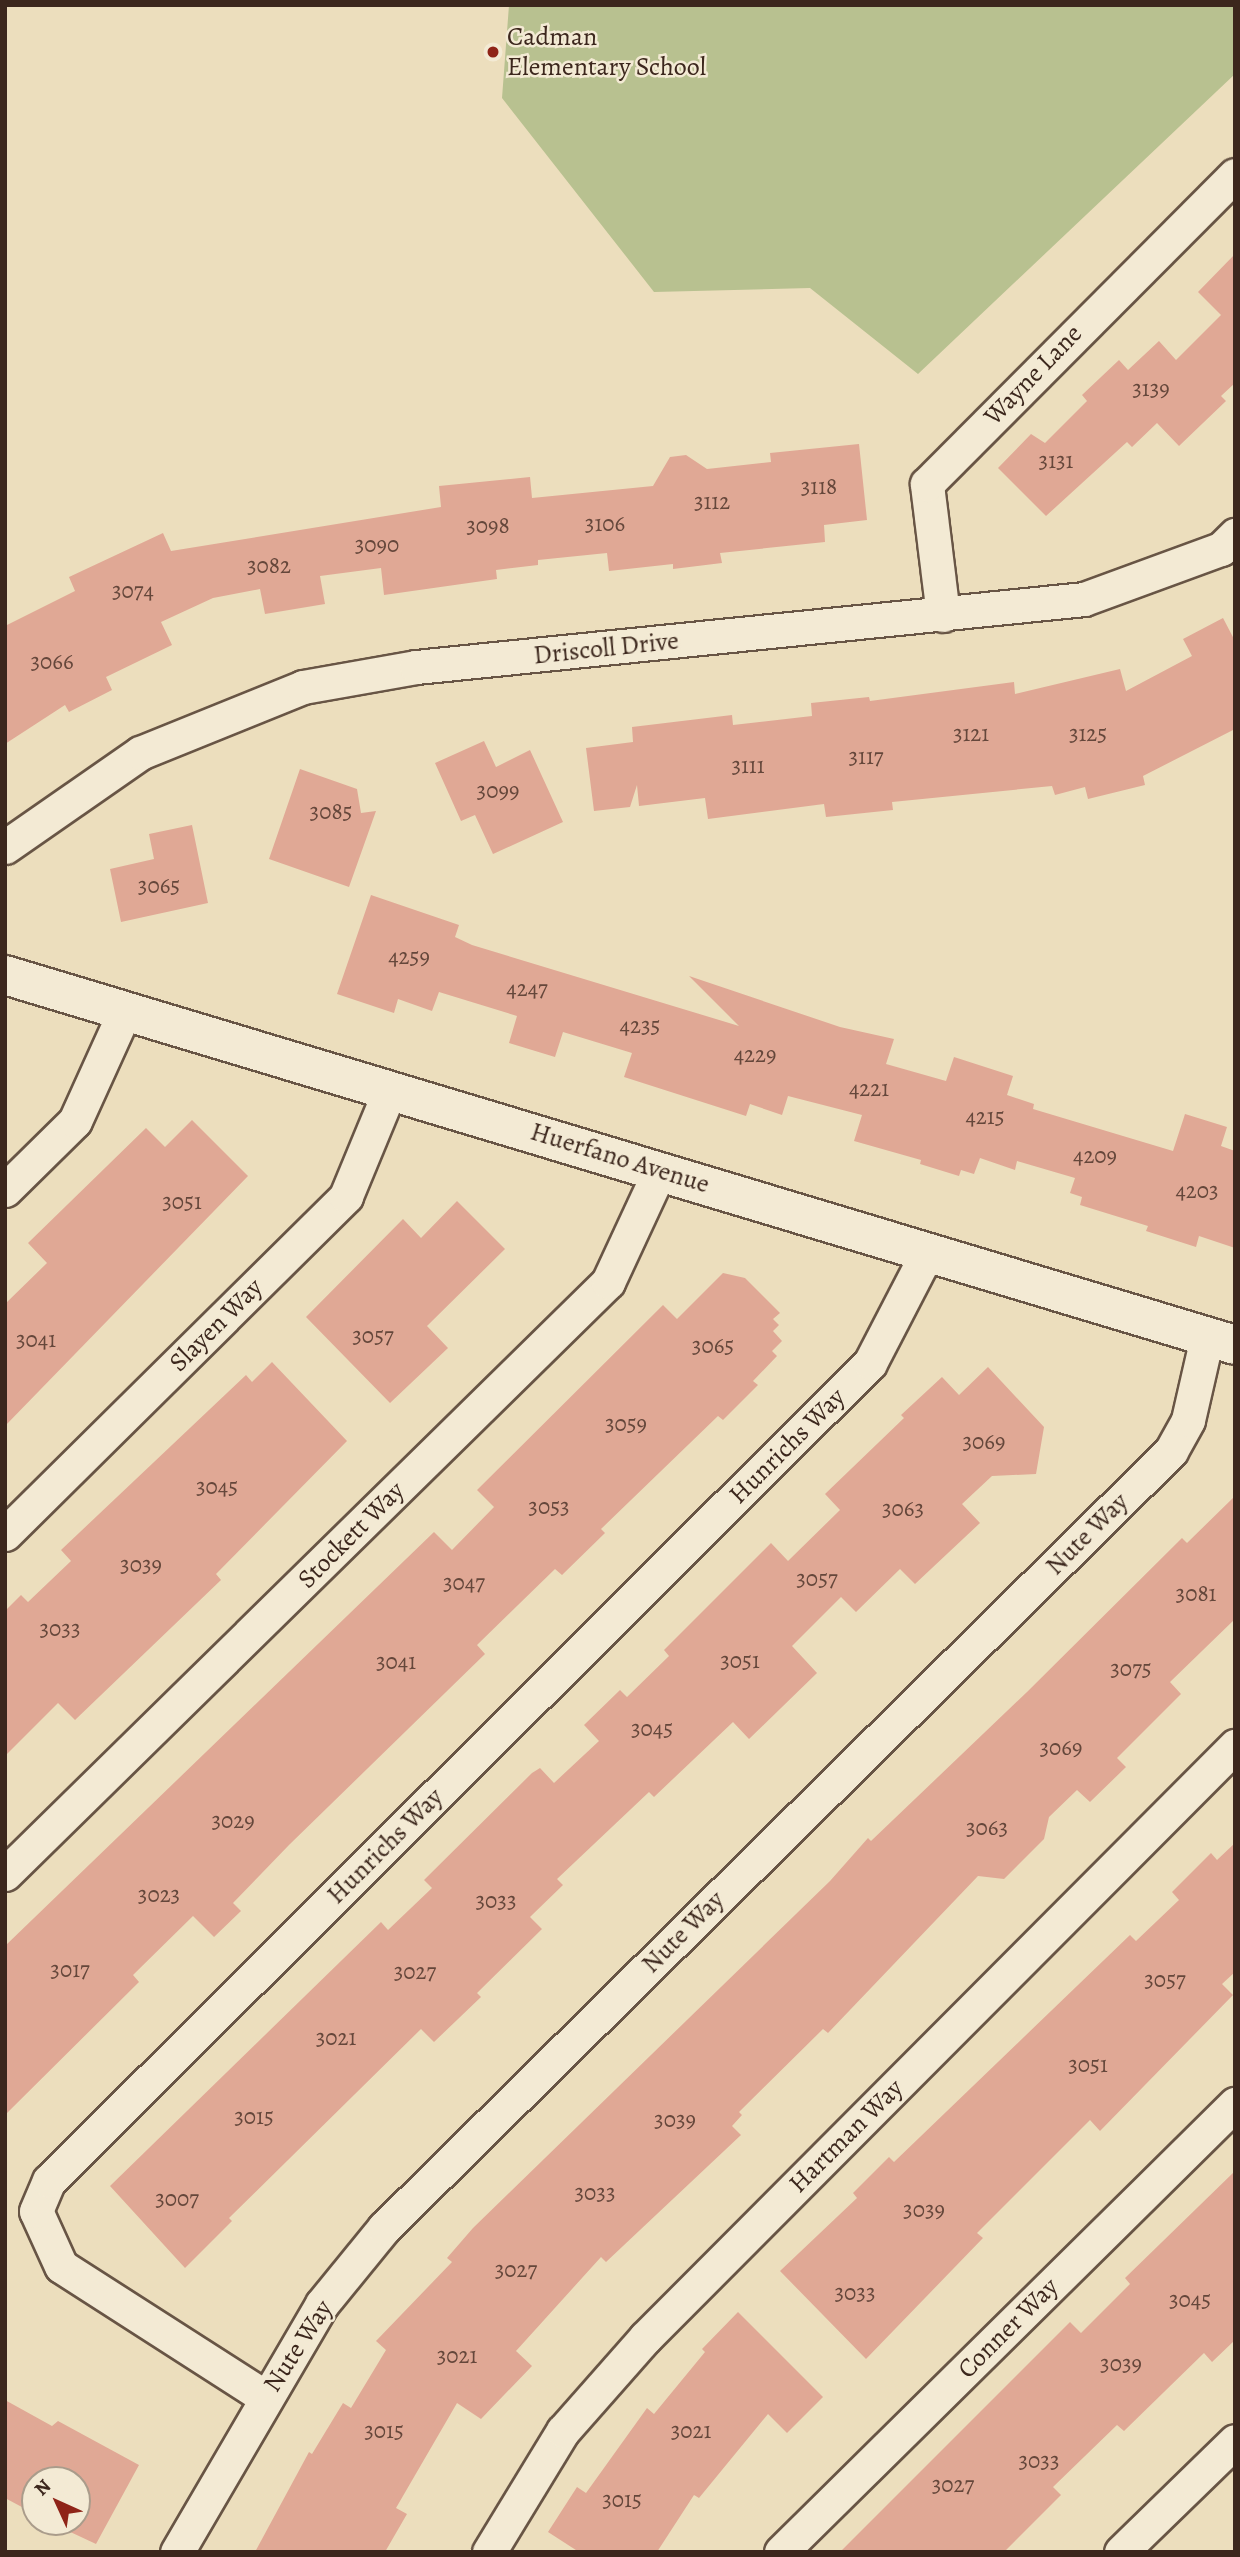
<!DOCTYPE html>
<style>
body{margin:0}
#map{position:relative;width:1240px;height:2557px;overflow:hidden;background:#ecdebd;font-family:Alegreya,serif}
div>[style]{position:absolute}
.green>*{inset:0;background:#b8c190}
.building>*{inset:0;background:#e0a895}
.roads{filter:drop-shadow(2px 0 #685545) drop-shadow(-2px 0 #685545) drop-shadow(0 2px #685545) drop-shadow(0 -2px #685545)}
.minor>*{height:33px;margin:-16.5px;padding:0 16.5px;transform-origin:16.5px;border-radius:16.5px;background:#f3ead4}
.tertiary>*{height:38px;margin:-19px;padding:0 19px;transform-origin:19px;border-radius:19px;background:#f3ead4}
.dots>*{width:19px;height:19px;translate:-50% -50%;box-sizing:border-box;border:4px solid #f3ead4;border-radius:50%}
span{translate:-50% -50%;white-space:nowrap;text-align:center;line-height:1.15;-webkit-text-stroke:5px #f3ead4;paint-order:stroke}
.number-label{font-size:23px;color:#65473b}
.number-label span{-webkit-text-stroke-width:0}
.poi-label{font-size:26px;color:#3c271d}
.left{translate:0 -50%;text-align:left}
.street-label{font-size:26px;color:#3c271d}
.frame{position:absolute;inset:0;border:7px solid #3c271d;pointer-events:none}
.north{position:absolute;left:21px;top:2466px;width:70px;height:70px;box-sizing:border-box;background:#f3ead4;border:2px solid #aa9c8b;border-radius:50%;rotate:315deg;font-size:19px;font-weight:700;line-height:28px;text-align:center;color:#3c271d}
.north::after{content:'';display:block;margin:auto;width:24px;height:32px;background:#8f2418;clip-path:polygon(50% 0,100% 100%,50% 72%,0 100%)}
</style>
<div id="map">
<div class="green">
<div style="clip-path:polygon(509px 5px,1235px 5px,1235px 74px,918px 374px,810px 288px,654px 292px,502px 98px)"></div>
</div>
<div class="building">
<div style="clip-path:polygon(1235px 254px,1235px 383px,1221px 396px,1226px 401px,1179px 446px,1157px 423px,1132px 447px,1127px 442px,1046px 516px,998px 468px,1031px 434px,1045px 443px,1087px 401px,1082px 395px,1119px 360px,1128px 370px,1159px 341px,1176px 360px,1221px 315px,1198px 292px)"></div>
<div style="clip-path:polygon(859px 444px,867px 520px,824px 525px,825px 542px,720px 553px,722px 563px,673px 569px,673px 564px,609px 571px,607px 553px,538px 560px,538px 565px,496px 570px,497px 579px,384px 595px,381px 568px,320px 576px,325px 604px,265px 614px,260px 589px,213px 598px,161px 622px,172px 645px,106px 677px,112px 690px,69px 712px,65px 705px,5px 744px,5px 626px,75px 591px,69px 577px,163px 533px,171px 551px,441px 507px,439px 486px,530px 477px,532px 498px,653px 486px,670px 457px,686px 455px,707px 469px,771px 462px,770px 453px)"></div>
<div style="clip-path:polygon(1223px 618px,1235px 641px,1235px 729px,1143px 776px,1145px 785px,1088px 799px,1085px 787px,1055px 795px,1052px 786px,892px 802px,893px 810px,826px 817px,824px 804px,708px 819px,705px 798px,639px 806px,637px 785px,630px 807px,594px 811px,586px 748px,633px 742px,632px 727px,732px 715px,733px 725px,812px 716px,811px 703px,869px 697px,870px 701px,1014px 682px,1015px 694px,1120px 669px,1126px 691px,1192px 656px,1183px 639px)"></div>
<div style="clip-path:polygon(484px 741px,496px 767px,530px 750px,563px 822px,493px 854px,475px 815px,461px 821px,435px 763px)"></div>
<div style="clip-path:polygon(300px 769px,357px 789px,361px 813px,376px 811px,349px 887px,269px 859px)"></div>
<div style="clip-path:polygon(192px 825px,208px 903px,121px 922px,110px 869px,154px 859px,149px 834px)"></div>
<div style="clip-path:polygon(371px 895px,459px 925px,455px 937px,472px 945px,739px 1026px,689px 976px,840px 1027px,894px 1039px,886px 1064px,946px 1081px,954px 1057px,1013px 1076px,1007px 1095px,1034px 1104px,1033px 1109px,1173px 1151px,1185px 1114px,1227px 1127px,1221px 1146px,1235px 1151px,1235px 1248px,1199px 1236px,1196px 1247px,1146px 1231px,1148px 1226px,1080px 1205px,1082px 1197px,1070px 1193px,1075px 1178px,1017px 1161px,1015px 1170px,980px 1158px,974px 1174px,961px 1170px,959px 1176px,920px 1164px,921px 1160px,854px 1141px,862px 1115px,788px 1096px,782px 1115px,750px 1104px,746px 1116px,624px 1077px,632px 1053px,563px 1032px,555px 1057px,509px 1043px,517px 1016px,439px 992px,432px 1011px,398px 999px,394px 1013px,337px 994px)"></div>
<div style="clip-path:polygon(192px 1120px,248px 1176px,5px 1426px,5px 1304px,47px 1263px,28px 1243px,146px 1128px,165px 1147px)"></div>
<div style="clip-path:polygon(457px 1201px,505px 1249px,427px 1326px,448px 1348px,390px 1403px,306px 1317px,403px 1219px,421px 1238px)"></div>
<div style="clip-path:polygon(723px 1273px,745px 1278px,780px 1313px,773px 1319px,779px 1325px,773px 1331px,782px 1341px,772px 1351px,777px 1356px,753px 1381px,758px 1385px,723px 1420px,718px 1416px,601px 1529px,605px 1533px,562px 1575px,555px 1569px,477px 1645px,485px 1654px,289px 1845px,233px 1903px,241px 1911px,214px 1937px,193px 1916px,133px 1975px,139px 1982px,5px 2115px,5px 1946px,434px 1532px,452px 1550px,494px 1507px,477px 1490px,663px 1305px,677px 1319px)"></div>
<div style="clip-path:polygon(272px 1362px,347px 1441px,216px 1574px,221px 1580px,75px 1720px,58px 1703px,5px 1756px,5px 1611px,21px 1595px,28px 1602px,71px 1561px,61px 1550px,246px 1375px,252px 1382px)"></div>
<div style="clip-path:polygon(988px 1367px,1044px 1427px,1036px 1474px,992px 1476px,962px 1504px,980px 1523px,915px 1584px,900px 1569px,856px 1612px,841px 1597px,792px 1646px,817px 1673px,749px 1739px,733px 1722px,654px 1797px,649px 1792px,557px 1879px,563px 1885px,530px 1917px,542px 1929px,477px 1993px,481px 1997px,434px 2042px,421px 2029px,229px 2218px,232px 2221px,185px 2268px,110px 2186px,381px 1922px,388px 1930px,432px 1888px,424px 1880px,532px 1773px,540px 1768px,554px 1783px,599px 1741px,584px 1725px,620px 1690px,627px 1697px,669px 1656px,664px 1650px,771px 1543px,788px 1561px,840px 1510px,825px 1494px,904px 1418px,901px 1415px,942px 1377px,959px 1395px)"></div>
<div style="clip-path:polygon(1235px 1496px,1235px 1619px,1170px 1682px,1181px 1694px,1117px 1758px,1126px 1767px,1090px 1802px,1077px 1790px,1049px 1817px,1044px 1839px,1004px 1879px,978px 1876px,828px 2033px,823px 2029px,739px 2112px,742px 2115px,732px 2126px,741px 2135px,606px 2262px,601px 2257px,516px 2351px,532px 2366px,481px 2419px,457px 2403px,396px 2508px,407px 2514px,385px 2552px,255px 2552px,309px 2452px,312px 2454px,343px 2403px,351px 2408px,386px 2350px,376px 2341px,452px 2262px,447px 2258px,473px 2228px,830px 1881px,868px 1838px,871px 1841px,1027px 1692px,1182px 1538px,1187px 1543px)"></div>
<div style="clip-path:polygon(1235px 1843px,1235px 1972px,1222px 1984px,1233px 1995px,1100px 2131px,1090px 2120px,977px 2233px,983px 2238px,866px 2359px,780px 2271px,857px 2198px,853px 2193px,889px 2157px,894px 2162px,1130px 1935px,1136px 1941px,1179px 1900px,1172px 1892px,1211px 1853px,1217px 1860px)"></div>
<div style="clip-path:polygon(1235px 2171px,1235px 2340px,1212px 2362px,1204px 2353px,1124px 2431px,1117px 2425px,1053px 2487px,1061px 2495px,1004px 2552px,840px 2552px,1070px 2322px,1081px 2333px,1130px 2284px,1125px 2278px)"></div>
<div style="clip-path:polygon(738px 2312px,823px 2397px,787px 2433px,768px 2414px,699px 2498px,694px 2495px,657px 2552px,579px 2552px,548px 2532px,577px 2487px,586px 2493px,647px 2408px,654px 2414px,705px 2352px,702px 2349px)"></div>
<div style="clip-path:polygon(5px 2400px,52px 2426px,58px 2421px,139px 2465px,96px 2544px,49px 2522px,77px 2522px,77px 2480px,35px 2480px,35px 2514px,5px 2498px)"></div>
</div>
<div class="roads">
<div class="minor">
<div style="left:943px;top:615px;width:132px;rotate:-97deg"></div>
<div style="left:927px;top:484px;width:436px;rotate:-45.1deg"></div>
<div style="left:5px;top:847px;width:165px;rotate:-34.8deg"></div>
<div style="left:140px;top:753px;width:176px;rotate:-22deg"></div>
<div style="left:303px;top:687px;width:115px;rotate:-10deg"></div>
<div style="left:416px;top:667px;width:671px;rotate:-5.81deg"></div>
<div style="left:1084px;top:599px;width:146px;rotate:-20.1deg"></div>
<div style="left:1221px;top:549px;width:20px;rotate:-45deg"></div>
<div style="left:5px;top:1190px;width:98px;rotate:-44.6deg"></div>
<div style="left:75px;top:1121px;width:119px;rotate:-65.6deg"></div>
<div style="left:5px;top:1534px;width:480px;rotate:-44.7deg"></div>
<div style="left:346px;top:1196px;width:115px;rotate:-67.5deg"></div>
<div style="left:5px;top:1874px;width:845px;rotate:-44.47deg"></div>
<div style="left:608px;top:1282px;width:123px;rotate:-65.1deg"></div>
<div style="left:265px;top:2397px;width:242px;rotate:-147.3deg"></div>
<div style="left:61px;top:2266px;width:60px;rotate:-114.4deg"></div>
<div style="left:36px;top:2211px;width:33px;rotate:-67deg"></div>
<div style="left:49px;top:2181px;width:1159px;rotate:-44.9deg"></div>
<div style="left:870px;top:1363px;width:126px;rotate:-62.6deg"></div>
<div style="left:177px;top:2552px;width:287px;rotate:-59.7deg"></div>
<div style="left:322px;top:2304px;width:98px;rotate:-50.8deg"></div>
<div style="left:384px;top:2228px;width:1106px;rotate:-44.63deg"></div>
<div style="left:1171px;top:1451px;width:35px;rotate:-61deg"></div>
<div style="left:1188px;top:1420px;width:85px;rotate:-77.1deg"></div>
<div style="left:489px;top:2552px;width:142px;rotate:-58.6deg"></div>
<div style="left:563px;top:2431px;width:124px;rotate:-48.6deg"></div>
<div style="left:645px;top:2338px;width:836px;rotate:-45.1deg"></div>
<div style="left:781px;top:2552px;width:638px;rotate:-44.62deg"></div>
<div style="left:1121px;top:2552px;width:159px;rotate:-44.2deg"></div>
</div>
<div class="tertiary">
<div style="left:5px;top:975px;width:1284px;rotate:16.74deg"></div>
</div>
</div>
<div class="dots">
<div style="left:493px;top:52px;background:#8f2418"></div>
</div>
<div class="number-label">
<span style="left:1151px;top:389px">3139</span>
<span style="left:1056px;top:461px">3131</span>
<span style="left:819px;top:487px">3118</span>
<span style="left:712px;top:502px">3112</span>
<span style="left:605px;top:524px">3106</span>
<span style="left:488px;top:526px">3098</span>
<span style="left:377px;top:545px">3090</span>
<span style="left:269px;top:566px">3082</span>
<span style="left:133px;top:591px">3074</span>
<span style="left:52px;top:662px">3066</span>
<span style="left:971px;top:734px">3121</span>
<span style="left:1088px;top:734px">3125</span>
<span style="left:866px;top:757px">3117</span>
<span style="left:748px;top:766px">3111</span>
<span style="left:498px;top:791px">3099</span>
<span style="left:331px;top:812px">3085</span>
<span style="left:159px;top:886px">3065</span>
<span style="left:409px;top:957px">4259</span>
<span style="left:527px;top:989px">4247</span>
<span style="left:640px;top:1026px">4235</span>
<span style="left:755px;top:1055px">4229</span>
<span style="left:869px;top:1089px">4221</span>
<span style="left:985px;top:1117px">4215</span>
<span style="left:1095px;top:1156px">4209</span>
<span style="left:1197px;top:1191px">4203</span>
<span style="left:182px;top:1202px">3051</span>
<span style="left:373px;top:1336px">3057</span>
<span style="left:36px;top:1340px">3041</span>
<span style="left:713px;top:1346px">3065</span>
<span style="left:626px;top:1424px">3059</span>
<span style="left:984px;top:1442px">3069</span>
<span style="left:217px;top:1487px">3045</span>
<span style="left:549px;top:1507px">3053</span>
<span style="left:903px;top:1509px">3063</span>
<span style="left:141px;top:1565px">3039</span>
<span style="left:817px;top:1579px">3057</span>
<span style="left:464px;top:1583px">3047</span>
<span style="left:1196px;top:1594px">3081</span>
<span style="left:60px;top:1629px">3033</span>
<span style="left:740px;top:1661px">3051</span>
<span style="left:396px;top:1662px">3041</span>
<span style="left:1131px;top:1669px">3075</span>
<span style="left:652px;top:1729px">3045</span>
<span style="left:1061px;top:1748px">3069</span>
<span style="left:233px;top:1821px">3029</span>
<span style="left:987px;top:1828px">3063</span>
<span style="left:159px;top:1895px">3023</span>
<span style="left:496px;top:1901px">3033</span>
<span style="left:70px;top:1970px">3017</span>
<span style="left:415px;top:1972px">3027</span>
<span style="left:1165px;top:1980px">3057</span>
<span style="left:336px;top:2038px">3021</span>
<span style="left:1088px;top:2065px">3051</span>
<span style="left:254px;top:2117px">3015</span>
<span style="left:675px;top:2120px">3039</span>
<span style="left:595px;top:2193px">3033</span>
<span style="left:177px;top:2199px">3007</span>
<span style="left:924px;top:2210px">3039</span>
<span style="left:516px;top:2270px">3027</span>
<span style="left:855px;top:2293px">3033</span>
<span style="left:1190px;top:2300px">3045</span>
<span style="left:457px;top:2356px">3021</span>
<span style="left:1121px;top:2364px">3039</span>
<span style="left:384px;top:2431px">3015</span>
<span style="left:691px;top:2431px">3021</span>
<span style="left:1039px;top:2461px">3033</span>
<span style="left:953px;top:2485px">3027</span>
<span style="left:622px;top:2500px">3015</span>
</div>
<div class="poi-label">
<span class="left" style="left:507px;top:52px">Cadman<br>Elementary School</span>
</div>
<div class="street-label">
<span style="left:1033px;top:375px;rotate:-46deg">Wayne Lane</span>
<span style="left:606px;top:648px;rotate:-6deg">Driscoll Drive</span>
<span style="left:620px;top:1158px;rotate:17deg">Huerfano Avenue</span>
<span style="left:216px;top:1325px;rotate:-45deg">Slayen Way</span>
<span style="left:787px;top:1446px;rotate:-45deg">Hunrichs Way</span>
<span style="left:1087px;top:1534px;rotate:-45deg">Nute Way</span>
<span style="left:351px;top:1535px;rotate:-45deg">Stockett Way</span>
<span style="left:385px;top:1846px;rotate:-45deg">Hunrichs Way</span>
<span style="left:683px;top:1932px;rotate:-45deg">Nute Way</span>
<span style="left:846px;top:2136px;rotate:-45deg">Hartman Way</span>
<span style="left:1008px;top:2328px;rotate:-45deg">Conner Way</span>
<span style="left:298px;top:2346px;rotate:-57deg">Nute Way</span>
</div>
<div class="frame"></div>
<div class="north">N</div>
</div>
